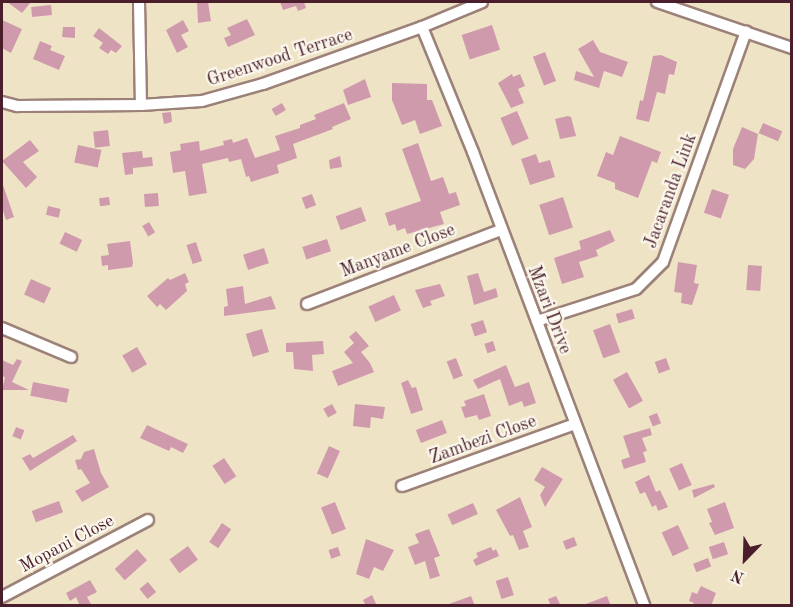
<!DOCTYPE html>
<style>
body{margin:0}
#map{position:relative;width:793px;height:607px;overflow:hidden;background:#efe3c6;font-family:"Old Standard TT",serif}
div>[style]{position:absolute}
.building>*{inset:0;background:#cf9bac;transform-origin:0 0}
.roads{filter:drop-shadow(2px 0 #9c8178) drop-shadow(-2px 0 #9c8178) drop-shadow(0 2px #9c8178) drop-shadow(0 -2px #9c8178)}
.minor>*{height:10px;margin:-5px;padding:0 5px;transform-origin:5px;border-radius:5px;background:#fff}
span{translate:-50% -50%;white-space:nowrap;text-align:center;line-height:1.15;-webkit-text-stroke:4.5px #fbf7ec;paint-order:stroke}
.street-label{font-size:18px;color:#4a1f2b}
.frame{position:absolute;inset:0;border:3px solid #4a1f2b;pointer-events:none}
.north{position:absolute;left:715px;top:529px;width:60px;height:60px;-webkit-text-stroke:4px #fbf7ec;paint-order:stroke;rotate:203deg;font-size:16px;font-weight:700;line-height:24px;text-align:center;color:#4a1f2b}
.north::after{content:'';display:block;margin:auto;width:21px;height:27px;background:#4a1f2b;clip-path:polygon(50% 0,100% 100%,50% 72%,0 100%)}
</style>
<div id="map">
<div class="building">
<div style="clip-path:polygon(7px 2px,31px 2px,22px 13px)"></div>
<div style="clip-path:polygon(197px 2px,208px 2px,211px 21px,198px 23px)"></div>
<div style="clip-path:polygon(280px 2px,304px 2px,306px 8px,298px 11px,296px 6px,283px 10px)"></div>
<div style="left:51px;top:5px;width:10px;height:20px;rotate:84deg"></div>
<div style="clip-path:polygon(247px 19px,255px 35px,228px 47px,224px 38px,231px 35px,227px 28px)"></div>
<div style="clip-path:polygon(2px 20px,22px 29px,11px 53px,2px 48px)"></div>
<div style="clip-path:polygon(183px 20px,189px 31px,181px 35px,188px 47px,177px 53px,166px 30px)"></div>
<div style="left:492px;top:25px;width:26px;height:32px;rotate:72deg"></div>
<div style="clip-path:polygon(63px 27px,75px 27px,75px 38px,62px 37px)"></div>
<div style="clip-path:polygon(99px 28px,122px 46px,116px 53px,111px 50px,108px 54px,99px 48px,103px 43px,93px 36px)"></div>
<div style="clip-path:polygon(593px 40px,600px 52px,628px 62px,622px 77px,604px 71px,599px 88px,574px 80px,576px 71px,594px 77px,578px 49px)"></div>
<div style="clip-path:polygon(40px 41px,52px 46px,50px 50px,65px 56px,59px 70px,33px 59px)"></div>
<div style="left:545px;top:52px;width:31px;height:13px;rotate:69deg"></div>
<div style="clip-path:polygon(661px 55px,677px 62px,674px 75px,669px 74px,665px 94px,657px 92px,649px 122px,636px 119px,640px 100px,643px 101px,653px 56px)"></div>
<div style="clip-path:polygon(512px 74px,513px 77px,520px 74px,525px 86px,518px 89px,524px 103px,511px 108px,498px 83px)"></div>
<div style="clip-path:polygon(365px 79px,371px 97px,348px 105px,343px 90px)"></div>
<div style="clip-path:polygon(392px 83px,427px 84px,427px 100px,432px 100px,442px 126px,420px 134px,415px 120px,402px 125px,392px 100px)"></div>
<div style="left:282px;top:103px;width:8px;height:12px;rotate:60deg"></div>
<div style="clip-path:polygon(344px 103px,351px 119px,332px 127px,333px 129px,293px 144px,297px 158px,277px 165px,279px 173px,251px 182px,249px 176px,246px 177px,241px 159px,229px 162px,228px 158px,202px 164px,207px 193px,189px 196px,185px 171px,173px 173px,170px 152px,181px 150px,180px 144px,199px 141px,200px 151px,224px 145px,223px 141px,232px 139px,233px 143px,247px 138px,255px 158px,280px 150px,275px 136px,300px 128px,300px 125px,316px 119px,314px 115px)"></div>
<div style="left:517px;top:111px;width:30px;height:18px;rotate:67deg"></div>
<div style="clip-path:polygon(171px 112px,172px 122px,164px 124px,162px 113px)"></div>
<div style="clip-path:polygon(568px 116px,571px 117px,576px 136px,560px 139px,555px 119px)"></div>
<div style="left:763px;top:123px;width:21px;height:11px;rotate:23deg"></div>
<div style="clip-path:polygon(742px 127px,758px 134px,754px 159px,745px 169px,733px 165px,733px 149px)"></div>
<div style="left:108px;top:130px;width:16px;height:15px;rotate:83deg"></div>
<div style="clip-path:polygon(620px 136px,661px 152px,657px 163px,652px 161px,638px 198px,615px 189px,615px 183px,597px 176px,606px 152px,613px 155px)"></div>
<div style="clip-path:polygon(30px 140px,39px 151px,23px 162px,37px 177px,26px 188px,2px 161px)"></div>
<div style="clip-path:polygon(418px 143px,431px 181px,443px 177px,449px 194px,456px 192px,460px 205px,440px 212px,444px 224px,407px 234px,405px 228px,397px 231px,395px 224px,389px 226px,385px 213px,421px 201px,402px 149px)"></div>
<div style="left:78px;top:145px;width:24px;height:18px;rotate:12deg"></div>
<div style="clip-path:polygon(142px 151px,143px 158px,152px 157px,153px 166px,133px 168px,133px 174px,125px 175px,122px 153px)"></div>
<div style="clip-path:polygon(536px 154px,539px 163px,550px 160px,555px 177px,530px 185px,521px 159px)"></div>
<div style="clip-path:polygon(340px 156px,342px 167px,330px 169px,329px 160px)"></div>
<div style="clip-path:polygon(2px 182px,14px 217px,6px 220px,2px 207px)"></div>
<div style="left:712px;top:189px;width:18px;height:25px;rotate:19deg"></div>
<div style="left:158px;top:193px;width:13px;height:14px;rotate:86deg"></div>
<div style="left:312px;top:194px;width:12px;height:11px;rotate:70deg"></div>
<div style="left:109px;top:197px;width:8px;height:10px;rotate:83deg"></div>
<div style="left:563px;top:197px;width:32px;height:25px;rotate:72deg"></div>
<div style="left:48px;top:206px;width:13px;height:9px;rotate:13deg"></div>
<div style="left:361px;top:207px;width:15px;height:27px;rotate:70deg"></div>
<div style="left:149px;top:222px;width:12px;height:8px;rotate:59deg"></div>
<div style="clip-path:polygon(610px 230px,615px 241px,596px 250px,598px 256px,579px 262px,584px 277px,562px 284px,554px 258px,581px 249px,579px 241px)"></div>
<div style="left:65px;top:232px;width:19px;height:13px;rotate:25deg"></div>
<div style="left:327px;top:239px;width:13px;height:26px;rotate:72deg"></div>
<div style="clip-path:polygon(130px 241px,133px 263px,132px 267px,108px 270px,108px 265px,102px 266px,101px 256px,109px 255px,107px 244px)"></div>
<div style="left:196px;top:242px;width:20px;height:10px;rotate:72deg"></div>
<div style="left:264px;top:248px;width:16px;height:22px;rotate:72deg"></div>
<div style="clip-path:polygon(678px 262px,697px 265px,694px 283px,699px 284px,692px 305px,681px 303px,682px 293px,674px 292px)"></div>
<div style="left:748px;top:265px;width:14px;height:25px;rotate:4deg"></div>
<div style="clip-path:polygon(185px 273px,189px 282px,185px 284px,187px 291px,166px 310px,160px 304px,157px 307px,147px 296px,168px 278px,170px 280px)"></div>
<div style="clip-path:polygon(478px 273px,484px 292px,496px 288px,498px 297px,474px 305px,467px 276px)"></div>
<div style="left:31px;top:279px;width:22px;height:17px;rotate:24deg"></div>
<div style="clip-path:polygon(440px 284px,445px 296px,430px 301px,432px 305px,423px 308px,415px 290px)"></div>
<div style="clip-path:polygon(243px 286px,245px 304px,271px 296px,276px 309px,224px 316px,224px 307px,228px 306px,226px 289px)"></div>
<div style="left:394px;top:295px;width:17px;height:28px;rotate:66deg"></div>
<div style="left:632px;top:309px;width:10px;height:17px;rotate:73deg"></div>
<div style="left:483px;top:320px;width:13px;height:13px;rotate:72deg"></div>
<div style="left:610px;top:324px;width:30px;height:18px;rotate:70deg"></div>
<div style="left:262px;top:329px;width:24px;height:17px;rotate:73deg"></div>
<div style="clip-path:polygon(356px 331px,369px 346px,361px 352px,370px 363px,374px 372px,338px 386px,332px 371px,353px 363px,344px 352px,354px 343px,349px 337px)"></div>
<div style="clip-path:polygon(323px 341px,324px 354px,312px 355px,313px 371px,294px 369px,293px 352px,286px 352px,286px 343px)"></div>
<div style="left:493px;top:341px;width:10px;height:9px;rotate:73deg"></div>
<div style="left:137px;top:347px;width:20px;height:17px;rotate:60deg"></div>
<div style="left:456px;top:358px;width:19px;height:10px;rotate:69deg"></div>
<div style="left:666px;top:358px;width:12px;height:12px;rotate:70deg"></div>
<div style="clip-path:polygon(17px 359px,22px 361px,12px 382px,29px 390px,2px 390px,5px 377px,2px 376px,2px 360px,13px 365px)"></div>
<div style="clip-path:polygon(506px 365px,515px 387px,529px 382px,536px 403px,524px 407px,522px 401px,509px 406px,500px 379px,478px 389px,473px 380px)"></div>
<div style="left:627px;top:372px;width:33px;height:16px;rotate:61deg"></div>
<div style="clip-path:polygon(408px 380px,412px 388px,416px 387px,423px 410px,411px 414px,401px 383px)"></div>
<div style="left:33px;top:382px;width:37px;height:14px;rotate:11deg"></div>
<div style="clip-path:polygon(484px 394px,491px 416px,479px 420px,477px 415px,465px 418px,461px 407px,466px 406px,464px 401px)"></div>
<div style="left:332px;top:404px;width:10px;height:10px;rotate:61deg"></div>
<div style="clip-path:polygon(355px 404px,385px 407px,383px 419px,371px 417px,370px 428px,353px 426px)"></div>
<div style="left:657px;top:413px;width:11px;height:9px;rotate:68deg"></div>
<div style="left:442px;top:420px;width:14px;height:28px;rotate:69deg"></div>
<div style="clip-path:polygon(147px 425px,188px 444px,183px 453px,171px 447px,169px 451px,140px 438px)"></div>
<div style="left:16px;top:427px;width:9px;height:10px;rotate:21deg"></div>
<div style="clip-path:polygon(650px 428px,652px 435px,642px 438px,647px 451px,643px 452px,646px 462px,624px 469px,621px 460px,630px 457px,623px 436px)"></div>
<div style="clip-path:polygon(73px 435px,77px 441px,30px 471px,22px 458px,30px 454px,33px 458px)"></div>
<div style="left:329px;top:446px;width:12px;height:30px;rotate:24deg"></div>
<div style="clip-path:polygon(94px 449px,101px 473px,109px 487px,82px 502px,75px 491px,90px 483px,81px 469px,78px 470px,75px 460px,81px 459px,84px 452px)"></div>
<div style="left:224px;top:458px;width:22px;height:14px;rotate:56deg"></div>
<div style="left:682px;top:463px;width:24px;height:14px;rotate:66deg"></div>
<div style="clip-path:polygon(542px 467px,563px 479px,545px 507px,540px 495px,545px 487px,534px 480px)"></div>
<div style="clip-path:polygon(649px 475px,656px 492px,660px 490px,668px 507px,658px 511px,656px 505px,652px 507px,645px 492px,640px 494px,635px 482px)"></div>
<div style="clip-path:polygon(714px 484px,715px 487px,694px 498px,692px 490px)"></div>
<div style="clip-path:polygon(520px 497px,532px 527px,523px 531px,529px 547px,519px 550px,513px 535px,510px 536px,496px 510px)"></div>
<div style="left:59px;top:501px;width:12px;height:29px;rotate:70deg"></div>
<div style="left:335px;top:502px;width:29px;height:15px;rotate:68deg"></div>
<div style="clip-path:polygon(725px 502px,734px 528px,715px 535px,709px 523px,712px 522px,707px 509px)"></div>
<div style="left:473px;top:503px;width:12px;height:28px;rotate:66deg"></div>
<div style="left:222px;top:523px;width:11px;height:23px;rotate:34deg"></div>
<div style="left:678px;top:525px;width:26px;height:18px;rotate:65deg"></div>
<div style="clip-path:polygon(429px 529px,440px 556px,434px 558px,440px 576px,430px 579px,425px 561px,415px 565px,408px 547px,419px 543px,415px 534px)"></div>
<div style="left:574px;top:537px;width:9px;height:12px;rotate:69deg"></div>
<div style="clip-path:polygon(366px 539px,394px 550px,383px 571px,374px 567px,369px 579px,356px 574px)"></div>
<div style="left:724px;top:542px;width:13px;height:16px;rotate:72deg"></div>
<div style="left:188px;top:546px;width:17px;height:23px;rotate:54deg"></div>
<div style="left:338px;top:547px;width:9px;height:10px;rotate:72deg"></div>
<div style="clip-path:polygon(491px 547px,493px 551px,496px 549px,499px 556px,476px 566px,473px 560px,478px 557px,476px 553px)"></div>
<div style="left:137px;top:549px;width:15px;height:30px;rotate:48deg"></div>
<div style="left:708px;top:558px;width:9px;height:16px;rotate:69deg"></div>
<div style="left:508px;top:577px;width:19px;height:13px;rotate:72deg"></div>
<div style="clip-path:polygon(90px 580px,97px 592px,87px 597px,92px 606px,80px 606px,76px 597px,70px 601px,66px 593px)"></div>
<div style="left:148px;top:582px;width:13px;height:11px;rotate:51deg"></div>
<div style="clip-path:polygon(701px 586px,716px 593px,711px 606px,692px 606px,694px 603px,689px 601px,692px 592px,697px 594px)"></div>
<div style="clip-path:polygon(372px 595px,377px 606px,366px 606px,363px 600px)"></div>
<div style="clip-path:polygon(471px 596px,475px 606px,449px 606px,449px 604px)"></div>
<div style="clip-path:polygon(556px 596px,561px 606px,551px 606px,548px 599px)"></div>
<div style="clip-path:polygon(607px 596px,611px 606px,583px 606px,583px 605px)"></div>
</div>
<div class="roads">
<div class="minor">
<div style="left:139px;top:2px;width:103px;rotate:88.9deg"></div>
<div style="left:657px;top:2px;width:143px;rotate:18.8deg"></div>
<div style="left:422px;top:27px;width:135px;rotate:67.8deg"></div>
<div style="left:473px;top:152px;width:485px;rotate:69.3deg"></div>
<div style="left:2px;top:102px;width:16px;rotate:15deg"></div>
<div style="left:17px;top:106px;width:124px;rotate:-0.5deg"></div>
<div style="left:141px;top:105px;width:61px;rotate:-3.8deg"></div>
<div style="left:202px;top:101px;width:63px;rotate:-15.6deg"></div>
<div style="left:263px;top:84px;width:169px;rotate:-19.7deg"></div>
<div style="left:422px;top:27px;width:65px;rotate:-22.6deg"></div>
<div style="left:307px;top:304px;width:208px;rotate:-20.9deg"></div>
<div style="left:537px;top:321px;width:104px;rotate:-17.9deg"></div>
<div style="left:636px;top:289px;width:38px;rotate:-45deg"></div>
<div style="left:663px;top:262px;width:245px;rotate:-70.2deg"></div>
<div style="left:2px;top:328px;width:75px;rotate:22.8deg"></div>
<div style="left:402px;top:486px;width:184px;rotate:-19.7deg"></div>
<div style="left:2px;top:597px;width:165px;rotate:-27.8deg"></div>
</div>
</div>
<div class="street-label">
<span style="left:280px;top:58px;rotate:-18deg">Greenwood Terrace</span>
<span style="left:671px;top:191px;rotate:-70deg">Jacaranda Link</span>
<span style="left:398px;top:251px;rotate:-21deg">Manyame Close</span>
<span style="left:549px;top:310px;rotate:69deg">Mzari Drive</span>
<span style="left:483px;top:440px;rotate:-20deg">Zambezi Close</span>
<span style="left:67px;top:544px;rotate:-28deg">Mopani Close</span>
</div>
<div class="frame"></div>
<div class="north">N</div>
</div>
